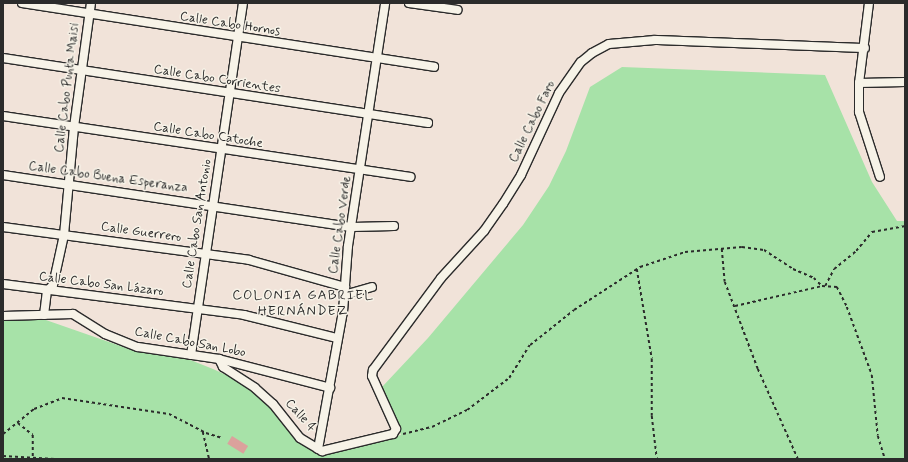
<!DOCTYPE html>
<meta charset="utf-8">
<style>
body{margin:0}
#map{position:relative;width:908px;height:462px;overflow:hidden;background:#f1e3d9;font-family:Mynerve,sans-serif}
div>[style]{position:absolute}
.green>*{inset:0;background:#a7e2a8}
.building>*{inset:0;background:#dba19c;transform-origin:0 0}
.path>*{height:1.5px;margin-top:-0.75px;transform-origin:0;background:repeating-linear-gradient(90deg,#2b2b2b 0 3px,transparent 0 6px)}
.roads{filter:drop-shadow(1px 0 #2b2b2b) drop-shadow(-1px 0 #2b2b2b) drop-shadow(0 1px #2b2b2b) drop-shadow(0 -1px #2b2b2b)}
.street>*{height:8px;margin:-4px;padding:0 4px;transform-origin:4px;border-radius:4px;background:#f7f3e8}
span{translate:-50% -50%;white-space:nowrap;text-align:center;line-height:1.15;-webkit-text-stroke:3px #f7f3e8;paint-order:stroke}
.street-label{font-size:13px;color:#2b2b2b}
.neighbourhood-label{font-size:14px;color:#2b2b2b;letter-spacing:1px}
.frame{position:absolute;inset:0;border:4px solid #2b2b2b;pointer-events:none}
</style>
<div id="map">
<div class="green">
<div style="clip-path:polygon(622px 67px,825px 75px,872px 182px,897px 221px,905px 221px,905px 459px,3px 459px,3px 317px,43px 319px,132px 350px,188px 359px,213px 369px,244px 383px,317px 452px,401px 435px,382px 387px,428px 338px,523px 225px,549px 186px,566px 151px,590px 87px)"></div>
</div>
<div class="building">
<div style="left:232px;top:436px;width:19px;height:9px;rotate:32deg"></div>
</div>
<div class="path">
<div style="left:722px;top:249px;width:33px;rotate:85deg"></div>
<div style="left:725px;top:282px;width:93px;rotate:69.2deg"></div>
<div style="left:758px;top:369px;width:98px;rotate:66deg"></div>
<div style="left:637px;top:269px;width:91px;rotate:80.5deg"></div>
<div style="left:652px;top:359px;width:57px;rotate:90deg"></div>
<div style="left:652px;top:416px;width:43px;rotate:83.4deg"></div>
<div style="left:825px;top:286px;width:19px;rotate:-62deg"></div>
<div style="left:834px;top:269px;width:28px;rotate:-39deg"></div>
<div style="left:856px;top:251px;width:25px;rotate:-50deg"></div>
<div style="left:872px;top:232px;width:34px;rotate:-10deg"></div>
<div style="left:735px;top:306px;width:89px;rotate:-12.9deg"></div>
<div style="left:822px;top:286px;width:15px;rotate:4deg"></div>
<div style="left:837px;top:287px;width:22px;rotate:63deg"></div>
<div style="left:847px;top:307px;width:72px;rotate:69.8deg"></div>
<div style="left:872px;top:375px;width:61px;rotate:84.4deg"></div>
<div style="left:878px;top:436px;width:24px;rotate:73deg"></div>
<div style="left:18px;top:423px;width:19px;rotate:39deg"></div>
<div style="left:33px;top:435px;width:24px;rotate:90deg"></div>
<div style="left:203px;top:432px;width:28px;rotate:77deg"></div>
<div style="left:3px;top:434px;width:40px;rotate:-39deg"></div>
<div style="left:34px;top:409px;width:30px;rotate:-21deg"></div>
<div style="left:62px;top:398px;width:108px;rotate:8.5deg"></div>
<div style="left:169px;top:414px;width:42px;rotate:27.2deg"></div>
<div style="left:206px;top:433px;width:17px;rotate:17deg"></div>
<div style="left:403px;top:434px;width:30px;rotate:-14deg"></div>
<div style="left:432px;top:427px;width:39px;rotate:-26deg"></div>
<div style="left:467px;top:410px;width:53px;rotate:-37.3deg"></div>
<div style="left:509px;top:378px;width:39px;rotate:-58deg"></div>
<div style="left:530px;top:345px;width:56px;rotate:-38.5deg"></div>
<div style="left:574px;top:310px;width:79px;rotate:-33.1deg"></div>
<div style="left:640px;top:267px;width:47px;rotate:-18.4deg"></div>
<div style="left:685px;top:252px;width:57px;rotate:-5deg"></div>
<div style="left:742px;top:247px;width:22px;rotate:8deg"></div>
<div style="left:764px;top:250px;width:35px;rotate:33deg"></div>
<div style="left:793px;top:269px;width:23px;rotate:23deg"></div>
<div style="left:814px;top:278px;width:11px;rotate:45deg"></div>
<div style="left:3px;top:456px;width:52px;rotate:3.3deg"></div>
</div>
<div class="roads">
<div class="street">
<div style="left:22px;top:3px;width:417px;rotate:8.8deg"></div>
<div style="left:409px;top:3px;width:49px;rotate:8.1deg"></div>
<div style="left:869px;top:3px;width:81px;rotate:97.1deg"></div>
<div style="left:859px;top:83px;width:29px;rotate:90deg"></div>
<div style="left:859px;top:112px;width:68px;rotate:72.1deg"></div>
<div style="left:3px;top:58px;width:430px;rotate:8.7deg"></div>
<div style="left:859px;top:83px;width:46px;rotate:-1.2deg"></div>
<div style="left:3px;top:116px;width:412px;rotate:8.5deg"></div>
<div style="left:3px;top:175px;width:353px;rotate:8.5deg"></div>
<div style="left:352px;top:227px;width:42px;rotate:-1.4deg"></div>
<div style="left:3px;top:227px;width:248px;rotate:7.6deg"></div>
<div style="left:249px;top:260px;width:100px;rotate:15.7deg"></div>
<div style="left:3px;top:284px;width:243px;rotate:7.3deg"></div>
<div style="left:244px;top:315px;width:96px;rotate:13.9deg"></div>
<div style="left:344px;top:295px;width:29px;rotate:-16deg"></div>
<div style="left:44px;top:315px;width:24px;rotate:-83deg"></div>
<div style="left:47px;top:291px;width:8px;rotate:-45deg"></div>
<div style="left:53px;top:285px;width:51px;rotate:-77.6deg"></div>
<div style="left:64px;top:235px;width:108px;rotate:-84.7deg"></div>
<div style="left:74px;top:127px;width:125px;rotate:-82.2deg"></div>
<div style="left:3px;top:316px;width:70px;rotate:-1.6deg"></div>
<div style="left:73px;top:314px;width:38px;rotate:32deg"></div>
<div style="left:105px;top:334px;width:35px;rotate:22deg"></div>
<div style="left:138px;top:347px;width:82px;rotate:8.4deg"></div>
<div style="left:219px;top:359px;width:115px;rotate:14.6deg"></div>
<div style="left:191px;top:355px;width:356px;rotate:-81.6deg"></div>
<div style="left:219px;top:359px;width:9px;rotate:63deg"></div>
<div style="left:223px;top:367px;width:38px;rotate:33deg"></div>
<div style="left:255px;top:388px;width:24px;rotate:42deg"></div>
<div style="left:273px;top:404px;width:43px;rotate:51.5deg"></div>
<div style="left:300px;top:438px;width:26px;rotate:31deg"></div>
<div style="left:322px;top:451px;width:73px;rotate:-13.5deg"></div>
<div style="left:393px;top:434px;width:6px;rotate:-59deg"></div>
<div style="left:396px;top:429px;width:58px;rotate:-114.4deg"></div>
<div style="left:372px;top:376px;width:6px;rotate:-81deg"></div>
<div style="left:373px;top:370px;width:114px;rotate:-53.5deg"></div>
<div style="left:441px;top:278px;width:64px;rotate:-47.5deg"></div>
<div style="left:484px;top:231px;width:33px;rotate:-55deg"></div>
<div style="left:503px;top:204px;width:34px;rotate:-58deg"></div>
<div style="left:521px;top:175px;width:90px;rotate:-65.1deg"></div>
<div style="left:559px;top:93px;width:38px;rotate:-55deg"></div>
<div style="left:581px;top:62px;width:14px;rotate:-39deg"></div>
<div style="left:592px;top:53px;width:19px;rotate:-28deg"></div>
<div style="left:609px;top:44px;width:46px;rotate:-5deg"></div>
<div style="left:655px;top:40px;width:210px;rotate:2.2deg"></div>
<div style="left:318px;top:449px;width:139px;rotate:-79.7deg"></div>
<div style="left:343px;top:312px;width:66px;rotate:-85.7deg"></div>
<div style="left:348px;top:246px;width:246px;rotate:-81.3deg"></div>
</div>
</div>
<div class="street-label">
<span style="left:230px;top:25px;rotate:9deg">Calle Cabo Hornos</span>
<span style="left:217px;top:80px;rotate:9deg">Calle Cabo Corrientes</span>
<span style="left:68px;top:88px;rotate:-83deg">Calle Cabo Punta Maisi</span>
<span style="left:533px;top:122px;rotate:-64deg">Calle Cabo Faro</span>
<span style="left:208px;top:136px;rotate:9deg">Calle Cabo Catoche</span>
<span style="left:108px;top:178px;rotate:8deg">Calle Cabo Buena Esperanza</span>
<span style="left:198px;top:224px;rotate:-81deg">Calle Cabo San Antonio</span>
<span style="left:341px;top:225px;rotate:-82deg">Calle Cabo Verde</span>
<span style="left:141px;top:233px;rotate:8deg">Calle Guerrero</span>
<span style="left:101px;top:285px;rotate:7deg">Calle Cabo San Lázaro</span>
<span style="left:190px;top:343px;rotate:11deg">Calle Cabo San Lobo</span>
<span style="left:300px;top:416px;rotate:48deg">Calle 4</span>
</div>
<div class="neighbourhood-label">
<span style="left:303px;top:303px">COLONIA GABRIEL<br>HERNÁNDEZ</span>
</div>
<div class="frame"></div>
</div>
